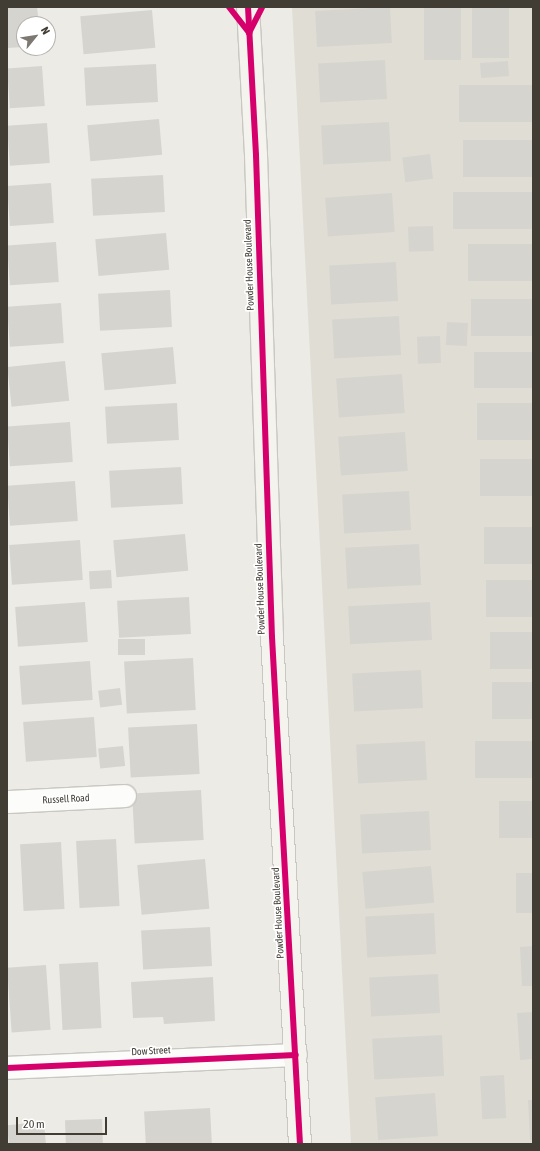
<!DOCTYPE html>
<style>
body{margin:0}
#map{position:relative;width:540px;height:1151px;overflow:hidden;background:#ecebe6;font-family:"Asap Condensed",sans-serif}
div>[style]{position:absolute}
.residential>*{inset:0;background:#e0ddd4}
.building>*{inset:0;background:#d6d4cf;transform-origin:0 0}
.roads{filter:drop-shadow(1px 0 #c9c7c2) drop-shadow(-1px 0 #c9c7c2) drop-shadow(0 1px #c9c7c2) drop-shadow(0 -1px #c9c7c2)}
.street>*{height:22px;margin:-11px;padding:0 11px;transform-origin:11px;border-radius:11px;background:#fcfcfb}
.secondary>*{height:22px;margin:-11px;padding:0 11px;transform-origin:11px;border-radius:11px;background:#f4f3ed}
.cycleway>*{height:6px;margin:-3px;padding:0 3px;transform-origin:3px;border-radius:3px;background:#d6006c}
span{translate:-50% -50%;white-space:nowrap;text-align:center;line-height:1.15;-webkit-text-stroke:3.5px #fff;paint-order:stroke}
.street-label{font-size:10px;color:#413c34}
.frame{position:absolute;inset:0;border:8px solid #413c34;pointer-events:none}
.north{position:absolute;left:16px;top:16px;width:40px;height:40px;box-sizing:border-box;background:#fff;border:1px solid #b3b1ae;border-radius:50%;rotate:60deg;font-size:11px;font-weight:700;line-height:16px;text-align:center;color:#413c34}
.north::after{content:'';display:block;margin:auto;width:14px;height:18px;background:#7d7972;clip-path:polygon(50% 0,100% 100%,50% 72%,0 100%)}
.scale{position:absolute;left:16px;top:1117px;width:91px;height:18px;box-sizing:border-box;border:2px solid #413c34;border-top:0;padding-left:5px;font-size:12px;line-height:14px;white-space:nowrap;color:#413c34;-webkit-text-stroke:3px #fff;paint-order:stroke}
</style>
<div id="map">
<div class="residential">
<div style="clip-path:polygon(292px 7px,533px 7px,533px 1144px,351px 1144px)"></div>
</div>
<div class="building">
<div style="clip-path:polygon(20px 7px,37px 7px,39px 24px,24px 24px,24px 47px,7px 48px,7px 8px)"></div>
<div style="left:390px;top:7px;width:36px;height:75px;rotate:87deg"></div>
<div style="left:424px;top:7px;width:37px;height:53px"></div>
<div style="left:472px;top:7px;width:37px;height:51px"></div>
<div style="left:152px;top:10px;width:38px;height:72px;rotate:85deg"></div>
<div style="left:385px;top:60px;width:39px;height:67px;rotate:87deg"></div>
<div style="left:508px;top:61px;width:15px;height:28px;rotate:86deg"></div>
<div style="left:156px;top:64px;width:38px;height:72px;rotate:87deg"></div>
<div style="left:42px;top:66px;width:40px;height:35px;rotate:86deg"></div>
<div style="left:533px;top:85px;width:37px;height:74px;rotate:90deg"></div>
<div style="left:159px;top:119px;width:36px;height:72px;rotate:85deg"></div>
<div style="left:389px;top:122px;width:39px;height:68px;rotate:87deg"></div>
<div style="left:47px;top:123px;width:40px;height:40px;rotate:86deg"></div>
<div style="left:533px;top:140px;width:37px;height:70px;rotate:90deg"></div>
<div style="left:430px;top:154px;width:25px;height:28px;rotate:83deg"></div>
<div style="left:163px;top:175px;width:37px;height:72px;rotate:87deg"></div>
<div style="left:51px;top:183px;width:40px;height:44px;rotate:86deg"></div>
<div style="left:533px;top:192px;width:37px;height:80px;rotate:90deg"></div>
<div style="left:392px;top:193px;width:39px;height:67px;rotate:86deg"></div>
<div style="left:433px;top:226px;width:25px;height:25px;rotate:88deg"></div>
<div style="left:166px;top:233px;width:37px;height:71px;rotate:85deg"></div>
<div style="left:56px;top:242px;width:40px;height:49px;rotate:86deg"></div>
<div style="left:533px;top:244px;width:37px;height:65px;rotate:90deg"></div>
<div style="left:396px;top:262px;width:39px;height:67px;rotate:87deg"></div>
<div style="left:170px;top:290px;width:37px;height:72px;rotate:87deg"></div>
<div style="left:533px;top:299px;width:37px;height:62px;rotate:90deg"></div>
<div style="left:61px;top:303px;width:40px;height:54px;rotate:86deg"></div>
<div style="left:399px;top:316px;width:39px;height:67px;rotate:87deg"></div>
<div style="left:447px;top:322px;width:21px;height:23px;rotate:3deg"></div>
<div style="left:440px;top:336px;width:27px;height:23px;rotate:88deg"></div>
<div style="left:173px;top:347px;width:37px;height:72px;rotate:85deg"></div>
<div style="left:533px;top:352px;width:36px;height:59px;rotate:90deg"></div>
<div style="left:65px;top:361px;width:40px;height:58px;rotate:84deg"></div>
<div style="left:402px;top:374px;width:39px;height:66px;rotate:86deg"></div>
<div style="left:177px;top:403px;width:37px;height:72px;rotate:87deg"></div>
<div style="left:533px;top:403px;width:37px;height:56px;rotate:90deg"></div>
<div style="left:70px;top:422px;width:40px;height:63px;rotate:86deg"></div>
<div style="left:405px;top:432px;width:39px;height:67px;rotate:86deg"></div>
<div style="left:533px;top:459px;width:37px;height:53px;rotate:90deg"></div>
<div style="left:181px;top:467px;width:37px;height:72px;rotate:87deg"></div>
<div style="left:75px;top:481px;width:40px;height:68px;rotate:86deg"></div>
<div style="left:409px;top:491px;width:39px;height:67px;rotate:87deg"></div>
<div style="left:533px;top:527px;width:37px;height:49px;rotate:90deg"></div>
<div style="left:185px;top:534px;width:37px;height:72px;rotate:85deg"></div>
<div style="left:80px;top:540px;width:40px;height:71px;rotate:86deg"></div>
<div style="left:419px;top:544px;width:41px;height:74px;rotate:87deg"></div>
<div style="left:111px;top:570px;width:18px;height:22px;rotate:87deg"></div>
<div style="left:533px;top:580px;width:37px;height:47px;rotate:90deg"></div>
<div style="left:189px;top:597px;width:37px;height:72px;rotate:87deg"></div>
<div style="left:85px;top:602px;width:40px;height:70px;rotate:86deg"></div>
<div style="left:430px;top:602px;width:38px;height:82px;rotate:87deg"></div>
<div style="left:533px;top:632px;width:37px;height:43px;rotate:90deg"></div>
<div style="left:118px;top:639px;width:27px;height:16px"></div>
<div style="left:193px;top:658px;width:52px;height:69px;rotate:87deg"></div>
<div style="left:90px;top:661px;width:39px;height:71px;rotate:86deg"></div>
<div style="left:421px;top:670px;width:38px;height:69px;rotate:87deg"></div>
<div style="left:533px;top:682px;width:37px;height:41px;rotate:90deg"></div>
<div style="left:120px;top:688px;width:17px;height:22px;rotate:83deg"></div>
<div style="left:94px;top:717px;width:40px;height:71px;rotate:86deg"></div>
<div style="left:197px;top:724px;width:50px;height:69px;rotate:87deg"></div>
<div style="left:425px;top:741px;width:39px;height:69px;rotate:87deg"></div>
<div style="left:533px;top:741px;width:37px;height:58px;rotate:90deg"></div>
<div style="left:123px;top:746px;width:20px;height:25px;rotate:84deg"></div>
<div style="left:201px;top:790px;width:50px;height:69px;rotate:87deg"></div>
<div style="left:533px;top:801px;width:37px;height:34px;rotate:90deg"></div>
<div style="left:429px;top:811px;width:39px;height:69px;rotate:87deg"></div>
<div style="left:116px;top:839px;width:67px;height:40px;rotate:87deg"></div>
<div style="left:61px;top:842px;width:67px;height:41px;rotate:87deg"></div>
<div style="left:205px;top:859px;width:50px;height:68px;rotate:85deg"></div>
<div style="left:431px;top:866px;width:37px;height:69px;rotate:85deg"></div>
<div style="left:533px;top:873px;width:40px;height:17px;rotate:90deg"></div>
<div style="left:434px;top:913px;width:41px;height:69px;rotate:87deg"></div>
<div style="left:210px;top:927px;width:39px;height:69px;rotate:87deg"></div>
<div style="clip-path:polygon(533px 946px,533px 986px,522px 986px,520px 947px)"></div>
<div style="left:98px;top:962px;width:66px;height:39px;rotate:87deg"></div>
<div style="left:46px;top:965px;width:65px;height:39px;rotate:86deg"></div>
<div style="left:438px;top:974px;width:39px;height:69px;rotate:87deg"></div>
<div style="clip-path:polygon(213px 977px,215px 1021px,164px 1024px,163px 1017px,133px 1018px,131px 982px)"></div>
<div style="clip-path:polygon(533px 1012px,533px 1059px,520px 1060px,517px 1013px)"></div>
<div style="left:442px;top:1035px;width:41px;height:70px;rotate:87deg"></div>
<div style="left:504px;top:1075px;width:43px;height:24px;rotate:87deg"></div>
<div style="left:435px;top:1093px;width:43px;height:60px;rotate:86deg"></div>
<div style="clip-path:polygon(528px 1100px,533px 1100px,533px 1140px,530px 1140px)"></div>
<div style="left:210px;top:1108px;width:36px;height:66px;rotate:87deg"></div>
<div style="left:102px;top:1119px;width:25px;height:37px;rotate:88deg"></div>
<div style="left:44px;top:1122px;width:22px;height:37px;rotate:85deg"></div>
</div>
<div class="roads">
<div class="street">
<div style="left:7px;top:802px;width:118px;rotate:-2.9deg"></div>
<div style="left:7px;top:1068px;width:289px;rotate:-2.6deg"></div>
</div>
<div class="secondary">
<div style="left:248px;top:7px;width:148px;rotate:86.9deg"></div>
<div style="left:256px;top:155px;width:482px;rotate:88.1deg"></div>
<div style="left:272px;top:637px;width:508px;rotate:86.84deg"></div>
</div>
</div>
<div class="cycleway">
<div style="left:229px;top:7px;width:33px;rotate:52deg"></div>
<div style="left:249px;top:33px;width:29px;rotate:-63deg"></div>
<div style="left:248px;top:7px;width:148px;rotate:86.9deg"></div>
<div style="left:256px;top:155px;width:482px;rotate:88.1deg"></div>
<div style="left:272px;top:637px;width:508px;rotate:86.84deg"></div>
<div style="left:7px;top:1068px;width:289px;rotate:-2.6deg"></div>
</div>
<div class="street-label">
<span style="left:249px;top:265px;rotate:-92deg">Powder House Boulevard</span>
<span style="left:260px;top:589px;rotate:-92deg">Powder House Boulevard</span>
<span style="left:66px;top:799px;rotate:-3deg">Russell Road</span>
<span style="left:278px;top:913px;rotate:-93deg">Powder House Boulevard</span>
<span style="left:151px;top:1051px;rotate:-3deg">Dow Street</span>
</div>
<div class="frame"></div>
<div class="north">N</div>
<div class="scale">20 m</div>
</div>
